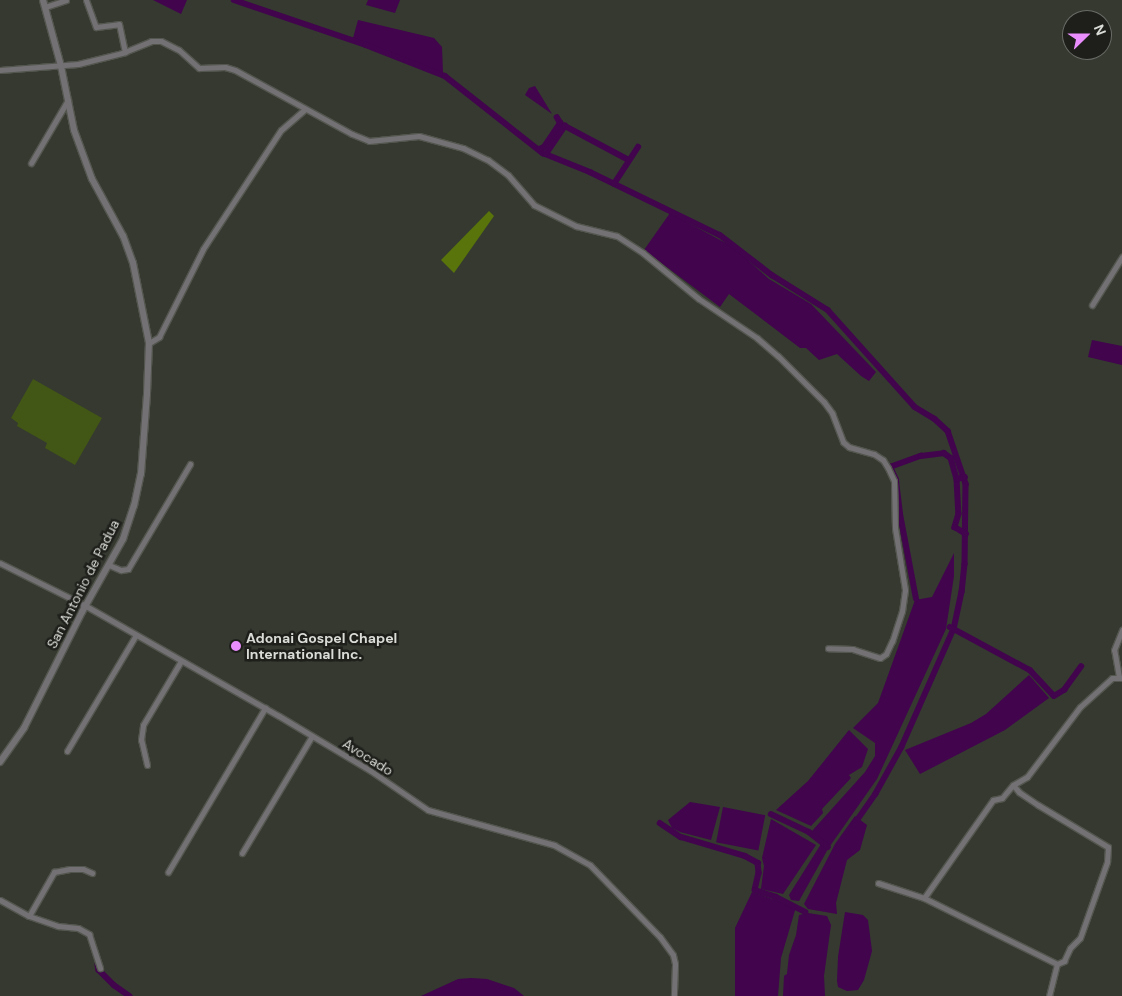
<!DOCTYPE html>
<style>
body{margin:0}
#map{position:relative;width:1122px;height:996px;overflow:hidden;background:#353930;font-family:"DM Sans",sans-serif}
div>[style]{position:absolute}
.green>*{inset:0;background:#425616}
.forest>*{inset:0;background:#58740b}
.water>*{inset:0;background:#41044d;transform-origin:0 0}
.canal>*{height:5.5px;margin:-2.75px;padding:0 2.75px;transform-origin:2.75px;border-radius:2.75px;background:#41044d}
.roads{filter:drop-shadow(1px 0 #53564e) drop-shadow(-1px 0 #53564e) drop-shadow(0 1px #53564e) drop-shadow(0 -1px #53564e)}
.minor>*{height:5px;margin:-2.5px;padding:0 2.5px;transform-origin:2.5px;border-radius:2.5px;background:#747175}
.tertiary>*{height:6px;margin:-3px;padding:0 3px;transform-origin:3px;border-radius:3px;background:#747175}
.dots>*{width:14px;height:14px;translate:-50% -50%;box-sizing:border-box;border:2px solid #1e1f1b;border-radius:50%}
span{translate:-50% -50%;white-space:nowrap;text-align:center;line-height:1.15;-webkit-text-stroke:5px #1e1f1b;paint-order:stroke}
.street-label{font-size:14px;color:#dadcd7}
.poi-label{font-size:14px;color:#dadcd7;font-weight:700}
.left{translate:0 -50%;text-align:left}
.north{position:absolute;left:1062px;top:10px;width:50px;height:50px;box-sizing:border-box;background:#1e1f1b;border:1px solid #696b66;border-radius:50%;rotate:68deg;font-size:14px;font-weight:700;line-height:20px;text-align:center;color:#dadcd7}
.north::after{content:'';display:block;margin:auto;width:18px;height:22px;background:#ea8dfd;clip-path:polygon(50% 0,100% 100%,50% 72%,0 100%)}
</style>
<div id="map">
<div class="green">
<div style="clip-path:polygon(33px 379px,102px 418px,75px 465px,45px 448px,47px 443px,17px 426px,18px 423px,11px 418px)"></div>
</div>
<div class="forest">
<div style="clip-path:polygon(489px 211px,494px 216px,454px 273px,441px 260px)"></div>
</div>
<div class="water">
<div style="clip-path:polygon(153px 0,187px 0,181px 14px)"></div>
<div style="clip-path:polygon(368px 0,400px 0,395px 13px,366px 5px)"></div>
<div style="clip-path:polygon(358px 20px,434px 38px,442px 47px,443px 73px,353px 38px)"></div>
<div style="clip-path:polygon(535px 86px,552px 114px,525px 95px,529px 88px)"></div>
<div style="clip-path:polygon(670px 213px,733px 247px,769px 279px,811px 304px,876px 372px,869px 381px,861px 376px,837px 354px,819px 360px,806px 348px,800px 348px,729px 294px,720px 307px,644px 250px)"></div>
<div style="clip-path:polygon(1092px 340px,1122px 346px,1122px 365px,1088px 357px)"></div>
<div style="clip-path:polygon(954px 553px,954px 576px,946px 629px,877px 779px,830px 846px,812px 831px,865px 772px,875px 756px,875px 743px,853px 728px,878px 703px,915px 600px,932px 597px)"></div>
<div style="clip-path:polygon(1029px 675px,1049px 698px,1005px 730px,920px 774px,905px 750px,971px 723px,986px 714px)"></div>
<div style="clip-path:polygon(849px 730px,868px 749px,862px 767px,849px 775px,851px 778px,822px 809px,823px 813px,811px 826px,776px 810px,808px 781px)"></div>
<div style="clip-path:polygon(690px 802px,720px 807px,711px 840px,680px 832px,672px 828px,668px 820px)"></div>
<div style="left:723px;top:807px;width:43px;height:36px;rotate:11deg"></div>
<div style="clip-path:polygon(855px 816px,867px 825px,860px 850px,847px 860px,836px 903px,837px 914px,808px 909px,804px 904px,835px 844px)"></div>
<div style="clip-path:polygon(771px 819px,816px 845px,783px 894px,761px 889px,764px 866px,762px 858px)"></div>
<div style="clip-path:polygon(821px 844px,828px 849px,799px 901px,791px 900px,789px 895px)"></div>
<div style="clip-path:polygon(752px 892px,796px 907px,781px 958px,778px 996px,735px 996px,735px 928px)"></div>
<div style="clip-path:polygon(845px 912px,863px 915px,868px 920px,872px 951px,864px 980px,858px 990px,847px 991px,838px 987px,837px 981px,838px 957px)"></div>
<div style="clip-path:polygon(808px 913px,827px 916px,831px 925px,824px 976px,825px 996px,788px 996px,786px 983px,789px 955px,796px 935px,799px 915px)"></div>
<div style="clip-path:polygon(471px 978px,487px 979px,514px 988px,524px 996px,421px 996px,458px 979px)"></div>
</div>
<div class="canal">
<div style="left:234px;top:0;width:139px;rotate:18.8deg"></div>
<div style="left:366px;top:45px;width:85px;rotate:21.4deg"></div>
<div style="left:445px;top:76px;width:125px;rotate:38.2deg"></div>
<div style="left:543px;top:153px;width:51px;rotate:22deg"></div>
<div style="left:590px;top:172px;width:144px;rotate:25.9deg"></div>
<div style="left:720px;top:235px;width:66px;rotate:37.6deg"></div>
<div style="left:772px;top:275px;width:66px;rotate:32deg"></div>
<div style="left:828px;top:310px;width:130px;rotate:48.1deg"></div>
<div style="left:915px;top:407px;width:23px;rotate:31deg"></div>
<div style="left:935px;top:419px;width:18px;rotate:43deg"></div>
<div style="left:948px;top:431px;width:56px;rotate:71.2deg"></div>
<div style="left:966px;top:484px;width:80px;rotate:90.7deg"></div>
<div style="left:965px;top:564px;width:28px;rotate:96deg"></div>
<div style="left:962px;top:592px;width:38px;rotate:102deg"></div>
<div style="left:954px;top:629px;width:129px;rotate:113.8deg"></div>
<div style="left:902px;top:747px;width:54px;rotate:119deg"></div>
<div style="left:876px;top:794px;width:38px;rotate:125deg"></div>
<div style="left:539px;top:149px;width:5px;rotate:-22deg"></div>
<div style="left:544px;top:147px;width:29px;rotate:-56deg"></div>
<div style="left:560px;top:123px;width:6px;rotate:-121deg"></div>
<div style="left:546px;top:154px;width:34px;rotate:-56deg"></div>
<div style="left:565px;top:126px;width:72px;rotate:28deg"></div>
<div style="left:614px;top:184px;width:44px;rotate:-57deg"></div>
<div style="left:957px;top:479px;width:35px;rotate:87deg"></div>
<div style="left:959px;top:514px;width:14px;rotate:107deg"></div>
<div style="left:955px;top:527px;width:13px;rotate:32deg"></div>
<div style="left:916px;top:599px;width:86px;rotate:-100.7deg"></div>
<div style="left:900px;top:514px;width:34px;rotate:-97deg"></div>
<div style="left:896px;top:480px;width:14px;rotate:-115deg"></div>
<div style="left:890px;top:467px;width:33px;rotate:-20deg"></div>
<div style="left:921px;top:456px;width:23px;rotate:-7deg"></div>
<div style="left:944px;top:453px;width:9px;rotate:36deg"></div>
<div style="left:951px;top:458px;width:22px;rotate:74deg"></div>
<div style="left:957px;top:479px;width:8px;rotate:-14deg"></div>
<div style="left:950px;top:627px;width:91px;rotate:28.3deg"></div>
<div style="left:1030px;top:670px;width:35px;rotate:47deg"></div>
<div style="left:1054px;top:696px;width:12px;rotate:-31deg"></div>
<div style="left:1064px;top:690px;width:29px;rotate:-54deg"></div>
<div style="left:771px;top:814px;width:42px;rotate:25.3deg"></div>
<div style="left:809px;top:832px;width:24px;rotate:38deg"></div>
<div style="left:660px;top:823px;width:25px;rotate:34deg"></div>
<div style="left:681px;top:837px;width:67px;rotate:16.5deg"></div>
<div style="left:745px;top:856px;width:15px;rotate:28deg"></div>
<div style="left:758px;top:863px;width:10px;rotate:84deg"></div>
<div style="left:759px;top:873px;width:17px;rotate:103deg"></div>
<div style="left:755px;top:890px;width:22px;rotate:18deg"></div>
<div style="left:776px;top:897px;width:33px;rotate:27deg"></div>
<div style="left:98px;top:965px;width:5px;rotate:79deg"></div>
<div style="left:99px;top:970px;width:21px;rotate:45deg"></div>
<div style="left:114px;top:985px;width:19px;rotate:35deg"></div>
<div style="left:786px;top:996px;width:18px;rotate:-87deg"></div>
</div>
<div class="roads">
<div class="minor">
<div style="left:86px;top:0;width:29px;rotate:70deg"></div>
<div style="left:96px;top:27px;width:23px;rotate:-7deg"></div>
<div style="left:119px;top:24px;width:29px;rotate:78deg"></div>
<div style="left:45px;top:7px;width:22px;rotate:-18deg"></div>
<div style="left:0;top:70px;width:78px;rotate:-4.4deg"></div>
<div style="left:78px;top:64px;width:45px;rotate:-14deg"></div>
<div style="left:122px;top:53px;width:31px;rotate:-22deg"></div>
<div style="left:151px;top:41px;width:10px"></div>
<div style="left:161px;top:41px;width:20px;rotate:27deg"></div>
<div style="left:179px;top:50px;width:27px;rotate:42deg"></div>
<div style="left:199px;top:68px;width:26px;rotate:-2deg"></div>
<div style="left:225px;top:67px;width:10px;rotate:17deg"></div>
<div style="left:235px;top:70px;width:133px;rotate:28.7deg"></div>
<div style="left:352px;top:134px;width:18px;rotate:22deg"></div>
<div style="left:369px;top:141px;width:50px;rotate:-5.7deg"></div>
<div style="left:419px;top:136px;width:46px;rotate:15.3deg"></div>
<div style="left:463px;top:148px;width:28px;rotate:26deg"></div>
<div style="left:488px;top:160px;width:25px;rotate:37deg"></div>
<div style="left:508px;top:175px;width:40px;rotate:49deg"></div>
<div style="left:534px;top:205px;width:47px;rotate:26.6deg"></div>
<div style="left:576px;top:226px;width:42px;rotate:13.7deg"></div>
<div style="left:617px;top:236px;width:31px;rotate:33deg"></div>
<div style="left:643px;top:253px;width:72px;rotate:39.4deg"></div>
<div style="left:699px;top:299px;width:70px;rotate:33.9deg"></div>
<div style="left:757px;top:338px;width:28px;rotate:41deg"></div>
<div style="left:778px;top:356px;width:65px;rotate:45deg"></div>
<div style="left:824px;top:402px;width:14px;rotate:54deg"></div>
<div style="left:832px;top:413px;width:31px;rotate:69deg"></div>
<div style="left:843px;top:442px;width:8px;rotate:40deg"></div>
<div style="left:849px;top:447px;width:26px;rotate:16deg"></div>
<div style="left:874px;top:454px;width:11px;rotate:34deg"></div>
<div style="left:883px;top:460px;width:9px;rotate:58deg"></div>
<div style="left:888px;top:468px;width:14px;rotate:65deg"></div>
<div style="left:894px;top:481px;width:47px;rotate:88.8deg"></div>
<div style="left:895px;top:528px;width:63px;rotate:80.8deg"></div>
<div style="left:905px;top:590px;width:21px;rotate:98deg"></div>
<div style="left:902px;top:611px;width:32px;rotate:108deg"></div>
<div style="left:892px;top:641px;width:14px;rotate:115deg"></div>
<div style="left:886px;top:654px;width:7px;rotate:146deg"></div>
<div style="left:880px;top:658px;width:28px;rotate:-162deg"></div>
<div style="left:853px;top:649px;width:25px;rotate:-178deg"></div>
<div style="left:31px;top:163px;width:73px;rotate:-59.6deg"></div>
<div style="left:1092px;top:305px;width:57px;rotate:-58deg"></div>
<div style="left:149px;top:343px;width:12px;rotate:-31deg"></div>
<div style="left:159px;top:337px;width:98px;rotate:-63.4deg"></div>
<div style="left:203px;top:249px;width:142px;rotate:-56.8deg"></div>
<div style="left:281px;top:130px;width:32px;rotate:-41deg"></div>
<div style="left:0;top:563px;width:96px;rotate:26.6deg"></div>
<div style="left:86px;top:606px;width:222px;rotate:29.7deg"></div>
<div style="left:279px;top:716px;width:107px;rotate:30.9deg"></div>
<div style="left:371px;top:771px;width:69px;rotate:34.4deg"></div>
<div style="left:428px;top:810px;width:131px;rotate:15.5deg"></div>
<div style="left:554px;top:845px;width:41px;rotate:29.1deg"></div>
<div style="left:590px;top:865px;width:100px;rotate:45.8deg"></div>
<div style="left:660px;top:937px;width:22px;rotate:54deg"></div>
<div style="left:673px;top:955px;width:9px;rotate:77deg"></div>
<div style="left:675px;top:964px;width:32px;rotate:92deg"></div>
<div style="left:109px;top:565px;width:13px;rotate:23deg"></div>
<div style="left:121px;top:570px;width:7px;rotate:-8deg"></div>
<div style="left:128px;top:569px;width:122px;rotate:-59.4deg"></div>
<div style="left:1119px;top:677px;width:27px;rotate:-100deg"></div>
<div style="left:1114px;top:650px;width:22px;rotate:-68deg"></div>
<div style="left:67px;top:751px;width:135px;rotate:-59.3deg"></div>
<div style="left:147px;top:765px;width:26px;rotate:-103deg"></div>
<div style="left:141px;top:740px;width:15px;rotate:-82deg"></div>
<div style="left:143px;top:725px;width:74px;rotate:-59.3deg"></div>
<div style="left:242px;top:853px;width:136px;rotate:-59.1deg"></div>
<div style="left:168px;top:872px;width:191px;rotate:-59.4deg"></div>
<div style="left:878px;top:883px;width:48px;rotate:18.1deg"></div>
<div style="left:924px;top:898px;width:120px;rotate:-54.9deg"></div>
<div style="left:993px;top:800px;width:9px;rotate:-13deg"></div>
<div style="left:1002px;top:798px;width:17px;rotate:-50deg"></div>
<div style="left:1013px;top:785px;width:16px;rotate:-30deg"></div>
<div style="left:1027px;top:777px;width:88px;rotate:-52.9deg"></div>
<div style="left:1080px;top:707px;width:43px;rotate:-42.2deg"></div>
<div style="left:1112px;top:678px;width:10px"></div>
<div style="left:924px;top:898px;width:148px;rotate:26.4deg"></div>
<div style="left:1057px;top:964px;width:8px;rotate:-23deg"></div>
<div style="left:1064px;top:961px;width:14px;rotate:-65deg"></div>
<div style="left:1070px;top:948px;width:14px;rotate:-45deg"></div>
<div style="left:1080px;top:938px;width:81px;rotate:-70.4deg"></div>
<div style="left:1107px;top:862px;width:15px;rotate:-86deg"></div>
<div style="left:1108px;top:847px;width:82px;rotate:-149deg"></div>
<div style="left:1038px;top:805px;width:23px;rotate:-146deg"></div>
<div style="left:1019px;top:792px;width:9px;rotate:-131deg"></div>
<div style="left:0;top:900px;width:33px;rotate:29deg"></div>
<div style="left:29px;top:916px;width:31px;rotate:19deg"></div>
<div style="left:58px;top:926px;width:20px;rotate:6deg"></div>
<div style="left:78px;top:928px;width:13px;rotate:29deg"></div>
<div style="left:89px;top:934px;width:36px;rotate:72deg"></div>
<div style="left:29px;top:916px;width:51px;rotate:-60.4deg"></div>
<div style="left:54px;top:872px;width:16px;rotate:-11deg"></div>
<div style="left:70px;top:869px;width:13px"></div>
<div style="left:83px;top:869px;width:10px;rotate:24deg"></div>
<div style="left:1049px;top:996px;width:33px;rotate:-76deg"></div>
</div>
<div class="tertiary">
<div style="left:0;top:762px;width:42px;rotate:-54.8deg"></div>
<div style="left:24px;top:728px;width:130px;rotate:-63.4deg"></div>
<div style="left:82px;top:612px;width:84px;rotate:-60.7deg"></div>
<div style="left:123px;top:539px;width:35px;rotate:-72deg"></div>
<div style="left:134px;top:506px;width:33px;rotate:-78deg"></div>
<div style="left:141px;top:474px;width:80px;rotate:-85.7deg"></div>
<div style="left:147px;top:394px;width:51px;rotate:-87.8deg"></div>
<div style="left:149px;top:343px;width:82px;rotate:-101.3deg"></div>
<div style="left:133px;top:263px;width:29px;rotate:-110deg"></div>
<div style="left:123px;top:236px;width:65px;rotate:-118.5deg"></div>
<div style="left:92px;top:179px;width:52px;rotate:-110.2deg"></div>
<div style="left:74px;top:130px;width:65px;rotate:-101.5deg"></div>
<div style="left:61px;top:66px;width:68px;rotate:-105.3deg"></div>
</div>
</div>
<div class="dots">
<div style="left:236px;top:646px;background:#ea8dfd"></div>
</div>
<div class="street-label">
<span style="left:83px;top:584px;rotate:-63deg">San Antonio de Padua</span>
<span style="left:368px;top:757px;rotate:32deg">Avocado</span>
</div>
<div class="poi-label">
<span class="left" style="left:246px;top:646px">Adonai Gospel Chapel<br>International Inc.</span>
</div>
<div class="north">N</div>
</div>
